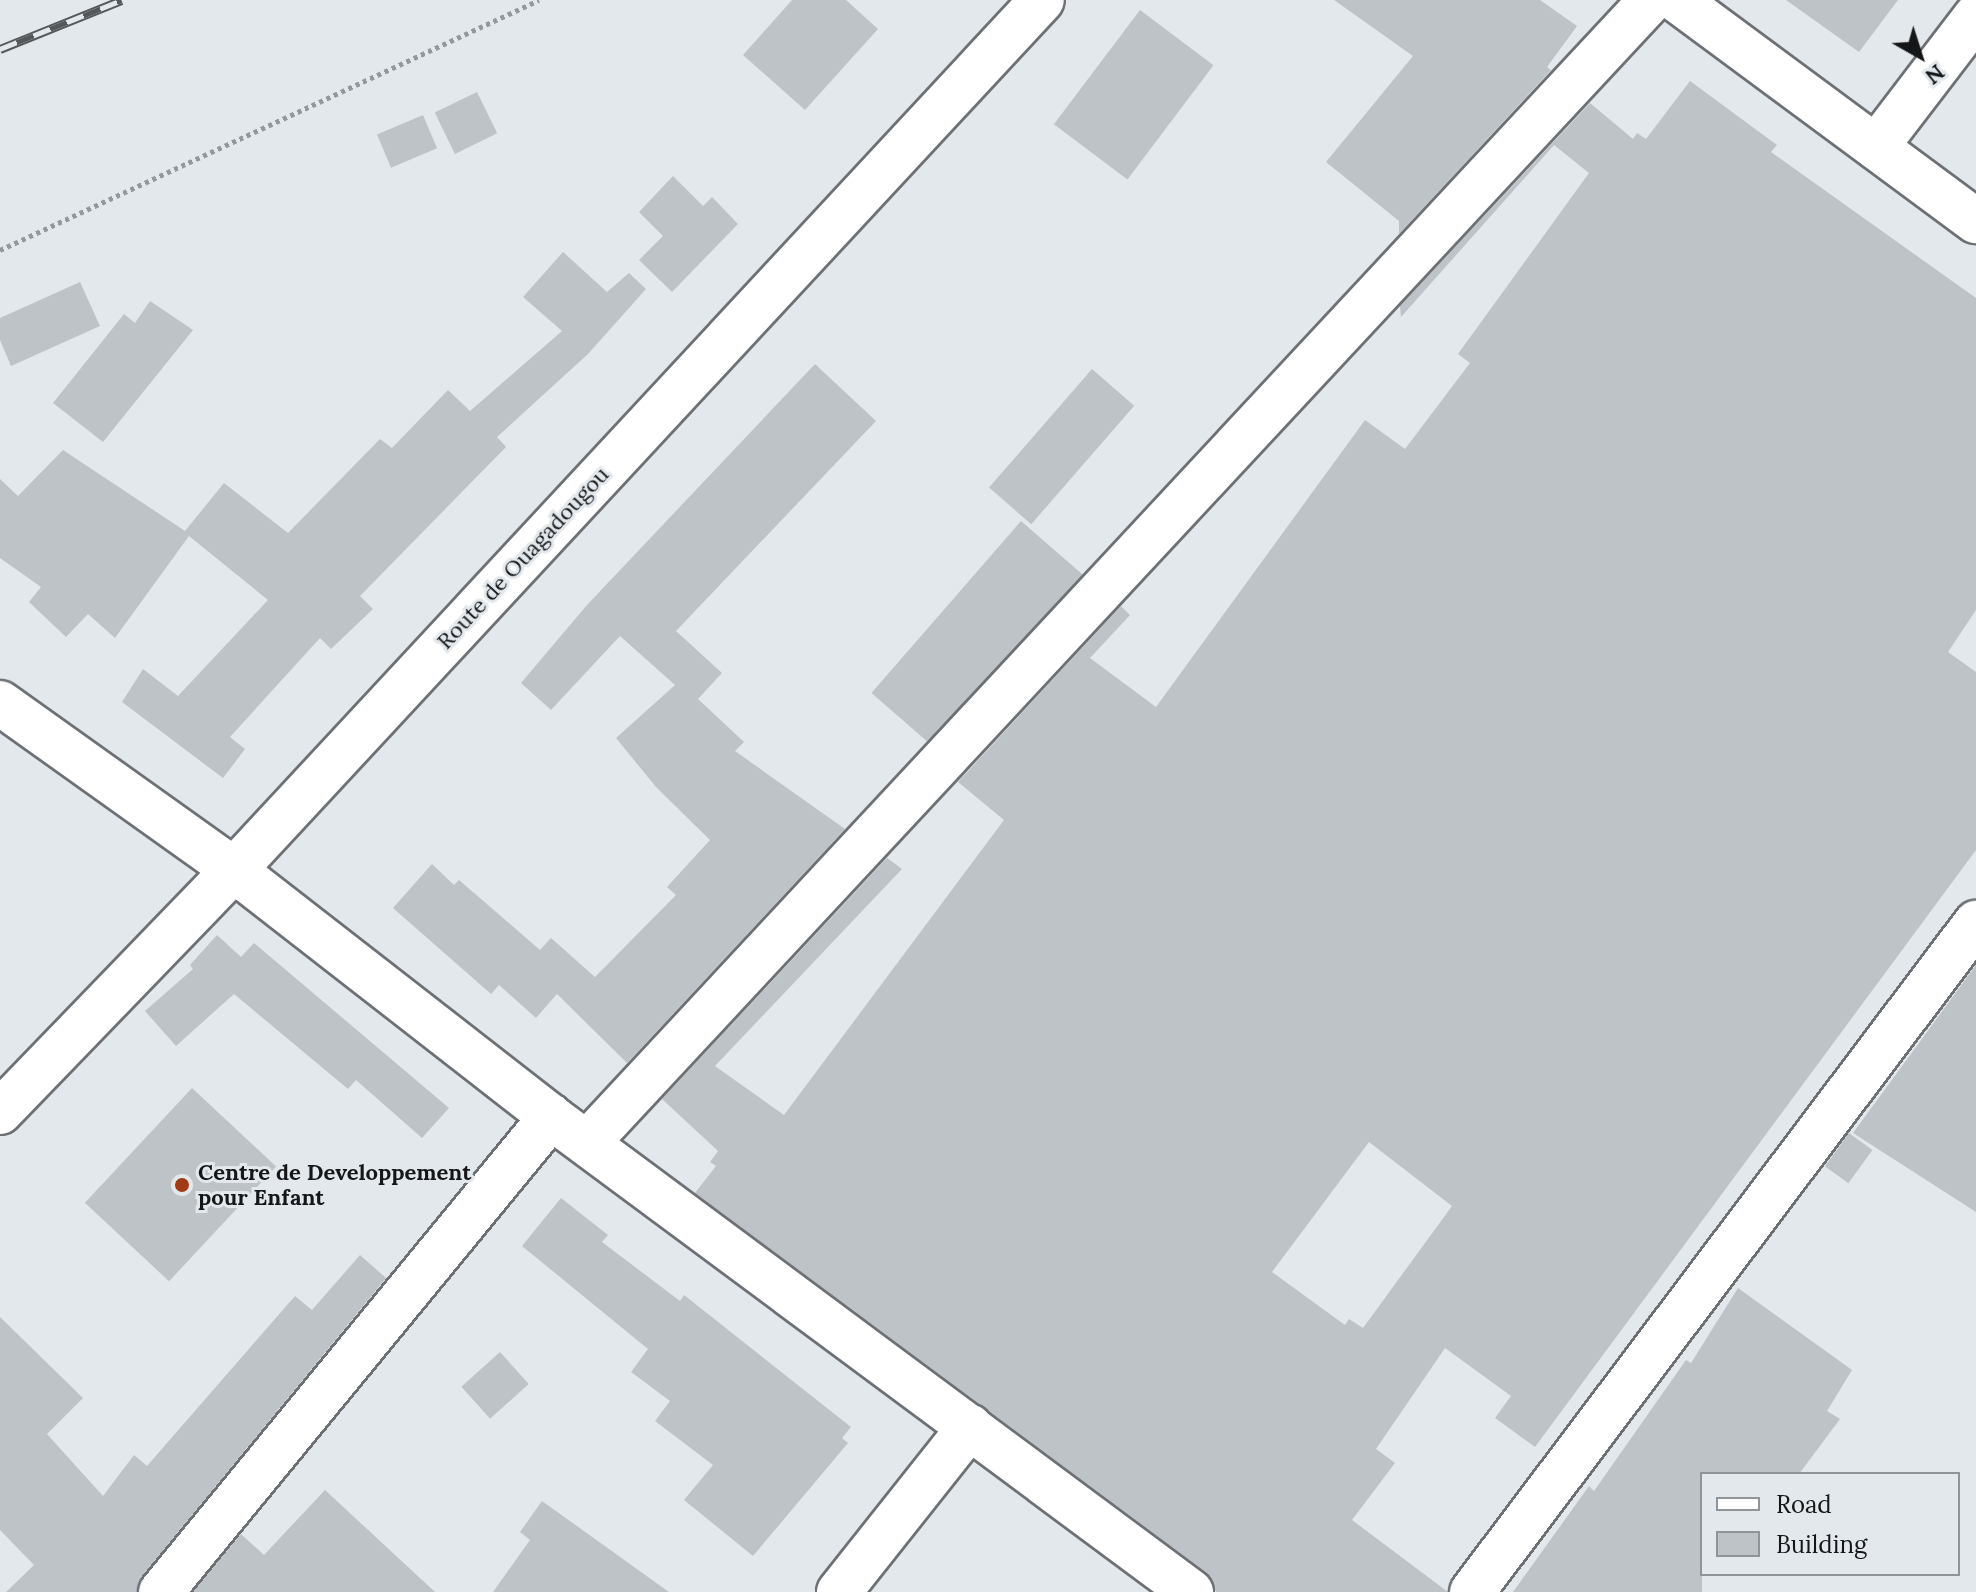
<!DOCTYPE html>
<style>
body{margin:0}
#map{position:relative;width:1976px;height:1592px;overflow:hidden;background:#e3e8ed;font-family:Lora,serif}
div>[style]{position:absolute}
.building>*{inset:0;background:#bec3c8;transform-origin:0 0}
.path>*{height:5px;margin-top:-2.5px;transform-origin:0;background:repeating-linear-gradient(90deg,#94989b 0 4px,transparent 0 8px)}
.roads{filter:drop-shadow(2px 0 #6d7175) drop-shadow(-2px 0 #6d7175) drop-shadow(0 2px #6d7175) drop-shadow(0 -2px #6d7175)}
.minor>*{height:44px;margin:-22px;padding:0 22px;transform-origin:22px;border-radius:22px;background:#fff}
.rail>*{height:9px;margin-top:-4.5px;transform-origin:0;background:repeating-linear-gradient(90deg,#e3e8ed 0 18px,#55585a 0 36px);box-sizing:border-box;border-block:2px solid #55585a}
.dots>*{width:22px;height:22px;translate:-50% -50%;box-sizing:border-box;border:4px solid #e3e8ed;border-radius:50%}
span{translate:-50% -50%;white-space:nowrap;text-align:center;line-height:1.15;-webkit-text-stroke:6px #e3e8ed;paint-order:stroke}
.street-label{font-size:22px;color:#141617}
.poi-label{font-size:22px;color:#141617;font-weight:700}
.left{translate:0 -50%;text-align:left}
.legend{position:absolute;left:1700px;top:1472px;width:260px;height:104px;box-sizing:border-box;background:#e3e8ed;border:2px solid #909497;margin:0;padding:10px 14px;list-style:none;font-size:24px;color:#141617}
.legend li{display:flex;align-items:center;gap:16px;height:40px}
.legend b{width:40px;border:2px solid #909497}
.north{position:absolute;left:1880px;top:16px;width:80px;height:80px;-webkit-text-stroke:6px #e3e8ed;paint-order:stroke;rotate:141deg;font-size:22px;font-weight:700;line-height:32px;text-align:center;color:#141617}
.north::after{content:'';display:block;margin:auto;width:28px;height:36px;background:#141617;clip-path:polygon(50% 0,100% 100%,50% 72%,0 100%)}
</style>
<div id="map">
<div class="building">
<div style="clip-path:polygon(792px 0,846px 0,878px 29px,805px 110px,743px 55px)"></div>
<div style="clip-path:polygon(1334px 0,1540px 0,1577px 26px,1547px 67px,1551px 70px,1399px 234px,1399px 221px,1326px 162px,1413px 56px)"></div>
<div style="clip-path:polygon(1786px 0,1898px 0,1859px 52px)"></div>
<div style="left:1140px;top:10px;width:92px;height:143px;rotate:37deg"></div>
<div style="clip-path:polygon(evenodd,1690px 81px,1777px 145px,1771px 152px,1976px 298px,1976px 610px,1948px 652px,1976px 672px,1976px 850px,1535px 1447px,1495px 1418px,1511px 1396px,1445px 1348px,1376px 1449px,1395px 1463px,1352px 1520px,1448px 1592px,1216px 1592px,1206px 1572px,695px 1193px,716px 1166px,710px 1162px,718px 1151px,662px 1099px,887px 858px,902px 869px,715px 1066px,784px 1115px,1004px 820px,958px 782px,1121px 606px,1130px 615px,1090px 658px,1156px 707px,1365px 420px,1405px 449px,1470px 363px,1458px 354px,1589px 173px,1554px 145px,1401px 317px,1400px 306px,1590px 103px,1633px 139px,1637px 133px,1646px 139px,1690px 81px,1369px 1142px,1452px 1206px,1363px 1328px,1349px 1319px,1345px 1325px,1272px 1272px,1369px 1142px)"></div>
<div style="left:477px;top:92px;width:46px;height:47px;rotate:64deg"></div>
<div style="left:423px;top:115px;width:36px;height:50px;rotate:67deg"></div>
<div style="clip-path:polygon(673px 176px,703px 206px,712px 197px,738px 224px,672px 292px,639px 260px,663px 236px,639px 212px)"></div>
<div style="clip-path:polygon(563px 252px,607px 292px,629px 273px,646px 289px,588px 354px,497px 437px,506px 447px,360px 596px,373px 609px,331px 649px,320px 638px,230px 737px,245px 749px,223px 778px,122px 702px,143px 669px,178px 696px,268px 600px,189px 536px,115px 638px,88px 614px,66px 637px,29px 602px,41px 587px,0 558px,0 479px,18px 496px,63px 450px,185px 531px,224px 483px,288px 533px,380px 439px,392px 448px,448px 390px,470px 411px,562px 331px,523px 297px)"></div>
<div style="clip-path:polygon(80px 282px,100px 326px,11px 366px,0 340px,0 318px)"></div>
<div style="clip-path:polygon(150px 301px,193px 330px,103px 442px,53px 403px,124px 314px,135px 323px)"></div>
<div style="clip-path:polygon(815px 364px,876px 421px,676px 631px,722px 673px,698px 699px,744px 742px,735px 751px,845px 829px,627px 1063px,557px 994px,536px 1018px,499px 985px,491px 994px,393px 908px,432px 864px,454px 885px,459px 880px,540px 950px,551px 938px,595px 977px,676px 895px,667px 887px,710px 840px,656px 787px,616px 738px,675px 685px,620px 636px,551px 710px,521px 683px,587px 605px)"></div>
<div style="left:1092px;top:369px;width:56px;height:157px;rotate:41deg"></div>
<div style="left:1021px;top:521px;width:82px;height:228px;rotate:41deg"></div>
<div style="clip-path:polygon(217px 935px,241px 957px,254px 943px,449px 1108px,422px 1138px,356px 1080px,348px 1089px,234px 994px,176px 1046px,145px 1011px,193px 969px,190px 965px)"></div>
<div style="clip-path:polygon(1976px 965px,1976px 1212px,1853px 1133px)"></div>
<div style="left:192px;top:1088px;width:115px;height:157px;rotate:43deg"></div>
<div style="left:1849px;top:1133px;width:29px;height:41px;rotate:36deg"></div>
<div style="clip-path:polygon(561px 1198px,608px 1235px,602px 1242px,680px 1301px,684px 1295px,851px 1427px,842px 1438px,848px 1443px,753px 1556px,684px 1500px,713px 1465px,655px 1421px,670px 1401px,631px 1372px,648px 1349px,522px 1246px)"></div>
<div style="clip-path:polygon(360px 1255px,386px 1278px,142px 1576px,137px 1592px,6px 1592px,34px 1565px,0 1530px,0 1317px,83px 1398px,47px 1434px,103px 1496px,134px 1455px,147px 1466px,295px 1296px,312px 1310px)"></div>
<div style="clip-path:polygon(1738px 1288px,1852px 1370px,1827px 1411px,1840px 1419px,1799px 1474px,1702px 1474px,1702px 1592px,1513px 1592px,1589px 1486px,1594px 1491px,1686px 1360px,1691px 1363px)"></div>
<div style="left:500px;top:1352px;width:43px;height:52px;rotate:48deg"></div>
<div style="clip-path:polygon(325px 1490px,435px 1592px,193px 1592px,241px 1534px,264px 1555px)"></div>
<div style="clip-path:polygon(542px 1501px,669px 1592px,493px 1592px,530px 1540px,520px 1532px)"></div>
</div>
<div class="path">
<div style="left:0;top:250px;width:594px;rotate:-24.88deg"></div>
</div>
<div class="roads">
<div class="minor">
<div style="left:1677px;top:0;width:372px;rotate:36.5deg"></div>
<div style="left:1876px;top:147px;width:165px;rotate:-52.6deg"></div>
<div style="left:0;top:703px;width:287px;rotate:35.5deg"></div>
<div style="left:234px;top:870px;width:402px;rotate:37.9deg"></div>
<div style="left:551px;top:1117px;width:797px;rotate:36.58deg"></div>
<div style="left:0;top:1112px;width:337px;rotate:-46deg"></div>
<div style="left:234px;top:870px;width:1187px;rotate:-47.12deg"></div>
<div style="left:587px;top:1143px;width:1562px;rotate:-47.05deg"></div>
<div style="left:161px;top:1592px;width:615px;rotate:-50.61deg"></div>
<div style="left:839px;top:1592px;width:211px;rotate:-51.6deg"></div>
<div style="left:1472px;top:1592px;width:838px;rotate:-53.01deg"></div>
</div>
</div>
<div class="rail">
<div style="left:0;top:49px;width:131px;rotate:-21.9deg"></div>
</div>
<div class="dots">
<div style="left:182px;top:1185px;background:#a13b15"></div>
</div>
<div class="street-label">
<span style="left:523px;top:558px;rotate:-47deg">Route de Ouagadougou</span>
</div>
<div class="poi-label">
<span class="left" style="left:198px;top:1185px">Centre de Developpement<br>pour Enfant</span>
</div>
<ul class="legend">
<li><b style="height:10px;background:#fff"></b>Road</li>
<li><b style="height:22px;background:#bec3c8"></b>Building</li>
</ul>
<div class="north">N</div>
</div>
